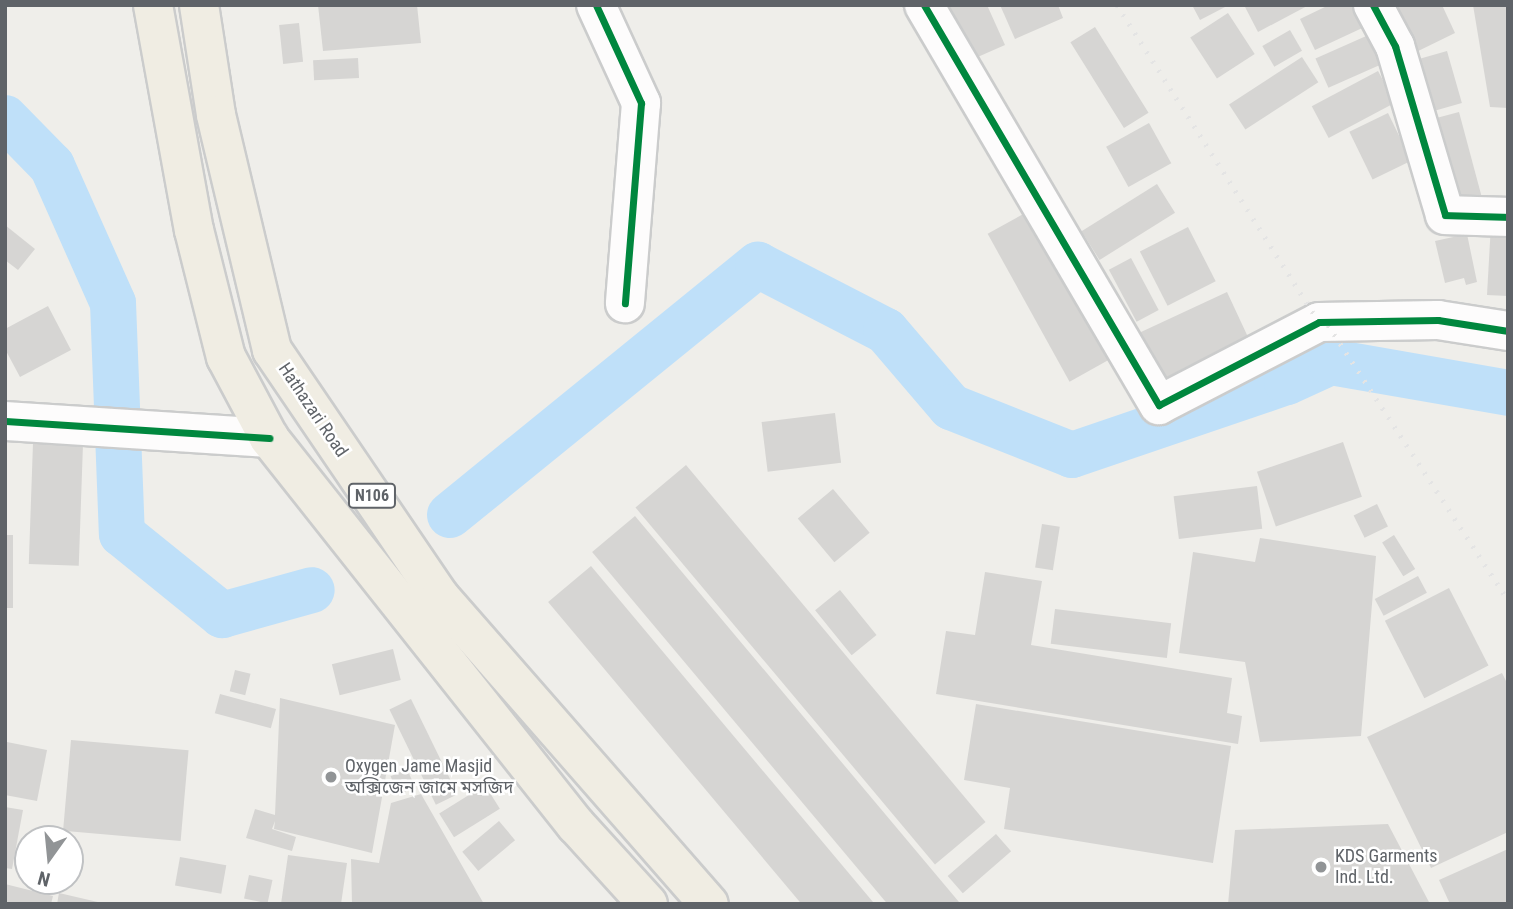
<!DOCTYPE html>
<meta charset="utf-8">
<style>
body{margin:0}
#map{position:relative;width:1513px;height:909px;overflow:hidden;background:#efeeea;font-family:"Roboto Condensed","Noto Sans Bengali",sans-serif}
div>[style]{position:absolute}
.canal>*{height:46px;margin:-23px;padding:0 23px;transform-origin:23px;border-radius:23px;background:#bfe0f9}
.building>*{inset:0;background:#d6d5d3;transform-origin:0 0}
.roads{filter:drop-shadow(2px 0 #cbcccc) drop-shadow(-2px 0 #cbcccc) drop-shadow(0 2px #cbcccc) drop-shadow(0 -2px #cbcccc)}
.minor>*{height:38px;margin:-19px;padding:0 19px;transform-origin:19px;border-radius:19px;background:#fdfcfc}
.highway>*{height:38px;margin:-19px;padding:0 19px;transform-origin:19px;border-radius:19px;background:#f0ede3}
.rail>*{height:5px;margin-top:-2.5px;transform-origin:0;background:repeating-linear-gradient(90deg,#e4e4e4 0 2px,transparent 0 11px)}
.cycleway>*{height:7px;margin:-3.5px;padding:0 3.5px;transform-origin:3.5px;border-radius:3.5px;background:#00873e}
.dots>*{width:19px;height:19px;translate:-50% -50%;box-sizing:border-box;border:4px solid #fff;border-radius:50%}
span{translate:-50% -50%;white-space:nowrap;text-align:center;line-height:1.15;-webkit-text-stroke:5px #fff;paint-order:stroke}
.shield-label span{padding:2px 5px;background:#fff;border:2px solid;border-radius:5px;-webkit-text-stroke-width:0}
.shield-label{font-size:16px;color:#5f6368;font-weight:700}
.street-label{font-size:18px;color:#5f6368}
.poi-label{font-size:18px;color:#5f6368}
.left{translate:0 -50%;text-align:left}
.frame{position:absolute;inset:0;border:7px solid #5f6368;pointer-events:none}
.north{position:absolute;left:14px;top:825px;width:70px;height:70px;box-sizing:border-box;background:#fff;border:2px solid #bfc1c3;border-radius:50%;rotate:195deg;font-size:19px;font-weight:700;line-height:28px;text-align:center;color:#5f6368}
.north::after{content:'';display:block;margin:auto;width:24px;height:32px;background:#919496;clip-path:polygon(50% 0,100% 100%,50% 72%,0 100%)}
</style>
<div id="map">
<div class="canal">
<div style="left:5px;top:118px;width:67px;rotate:45.6deg"></div>
<div style="left:52px;top:166px;width:150px;rotate:66deg"></div>
<div style="left:113px;top:303px;width:231px;rotate:87.8deg"></div>
<div style="left:122px;top:534px;width:129px;rotate:39deg"></div>
<div style="left:222px;top:615px;width:93px;rotate:-15.5deg"></div>
<div style="left:450px;top:515px;width:397px;rotate:-39.1deg"></div>
<div style="left:758px;top:265px;width:144px;rotate:27.3deg"></div>
<div style="left:886px;top:331px;width:100px;rotate:49.5deg"></div>
<div style="left:951px;top:407px;width:130px;rotate:21.6deg"></div>
<div style="left:1072px;top:455px;width:227px;rotate:-18.8deg"></div>
<div style="left:1287px;top:382px;width:48px;rotate:-24.4deg"></div>
<div style="left:1331px;top:362px;width:180px;rotate:9.9deg"></div>
</div>
<div class="building">
<div style="clip-path:polygon(318px 5px,417px 5px,421px 43px,323px 51px)"></div>
<div style="clip-path:polygon(942px 5px,987px 5px,1005px 45px,964px 63px)"></div>
<div style="clip-path:polygon(1000px 5px,1058px 5px,1063px 18px,1015px 39px)"></div>
<div style="clip-path:polygon(1192px 5px,1229px 5px,1200px 20px)"></div>
<div style="clip-path:polygon(1244px 5px,1309px 5px,1258px 32px)"></div>
<div style="clip-path:polygon(1329px 5px,1365px 5px,1373px 23px,1315px 50px,1300px 19px)"></div>
<div style="clip-path:polygon(1385px 5px,1442px 5px,1455px 33px,1410px 55px)"></div>
<div style="clip-path:polygon(1473px 5px,1508px 5px,1508px 108px,1490px 107px)"></div>
<div style="left:1228px;top:13px;width:49px;height:45px;rotate:57deg"></div>
<div style="left:299px;top:23px;width:39px;height:20px;rotate:84deg"></div>
<div style="left:1095px;top:27px;width:101px;height:29px;rotate:58deg"></div>
<div style="left:1290px;top:30px;width:24px;height:32px;rotate:60deg"></div>
<div style="left:1373px;top:33px;width:32px;height:63px;rotate:66deg"></div>
<div style="left:1447px;top:51px;width:54px;height:42px;rotate:74deg"></div>
<div style="left:1302px;top:57px;width:30px;height:87px;rotate:57deg"></div>
<div style="left:358px;top:58px;width:20px;height:45px;rotate:87deg"></div>
<div style="left:1378px;top:71px;width:36px;height:75px;rotate:62deg"></div>
<div style="left:1459px;top:112px;width:91px;height:33px;rotate:75deg"></div>
<div style="left:1388px;top:113px;width:53px;height:43px;rotate:64deg"></div>
<div style="left:1149px;top:123px;width:46px;height:49px;rotate:61deg"></div>
<div style="left:1157px;top:184px;width:34px;height:89px;rotate:58deg"></div>
<div style="left:1027px;top:212px;width:169px;height:45px;rotate:61deg"></div>
<div style="clip-path:polygon(1491px 224px,1508px 225px,1508px 296px,1487px 295px)"></div>
<div style="clip-path:polygon(5px 225px,35px 249px,18px 270px,5px 260px)"></div>
<div style="left:1188px;top:227px;width:61px;height:54px;rotate:63deg"></div>
<div style="clip-path:polygon(1467px 234px,1477px 282px,1466px 285px,1464px 278px,1445px 283px,1435px 241px)"></div>
<div style="left:1131px;top:258px;width:59px;height:25px;rotate:62deg"></div>
<div style="left:1227px;top:292px;width:61px;height:102px;rotate:65deg"></div>
<div style="clip-path:polygon(48px 306px,71px 350px,20px 377px,5px 349px,5px 329px)"></div>
<div style="left:835px;top:413px;width:50px;height:74px;rotate:83deg"></div>
<div style="left:1343px;top:442px;width:58px;height:91px;rotate:71deg"></div>
<div style="left:33px;top:443px;width:50px;height:121px;rotate:2deg"></div>
<div style="left:686px;top:465px;width:466px;height:66px;rotate:50deg"></div>
<div style="left:1257px;top:486px;width:43px;height:84px;rotate:83deg"></div>
<div style="left:833px;top:489px;width:57px;height:46px;rotate:50deg"></div>
<div style="left:1377px;top:504px;width:25px;height:26px;rotate:64deg"></div>
<div style="left:635px;top:516px;width:506px;height:56px;rotate:50deg"></div>
<div style="left:1042px;top:524px;width:18px;height:44px;rotate:9deg"></div>
<div style="left:5px;top:535px;width:8px;height:73px"></div>
<div style="left:1394px;top:535px;width:40px;height:14px;rotate:58deg"></div>
<div style="clip-path:polygon(1260px 538px,1376px 556px,1361px 736px,1260px 742px,1245px 662px,1179px 653px,1193px 552px,1255px 562px)"></div>
<div style="left:591px;top:566px;width:441px;height:56px;rotate:50deg"></div>
<div style="clip-path:polygon(985px 572px,1042px 581px,1031px 645px,1232px 678px,1227px 713px,1242px 716px,1238px 744px,936px 694px,946px 631px,975px 635px)"></div>
<div style="left:1418px;top:576px;width:19px;height:49px;rotate:62deg"></div>
<div style="left:1449px;top:588px;width:87px;height:72px;rotate:63deg"></div>
<div style="left:840px;top:590px;width:58px;height:32px;rotate:51deg"></div>
<div style="left:1055px;top:609px;width:117px;height:35px;rotate:7deg"></div>
<div style="left:393px;top:649px;width:32px;height:63px;rotate:76deg"></div>
<div style="left:235px;top:670px;width:16px;height:22px;rotate:14deg"></div>
<div style="clip-path:polygon(1502px 673px,1508px 685px,1508px 832px,1431px 868px,1367px 737px)"></div>
<div style="left:220px;top:694px;width:58px;height:20px;rotate:15deg"></div>
<div style="clip-path:polygon(280px 698px,395px 725px,372px 853px,274px 829px,275px 821px,272px 829px,296px 837px,292px 851px,246px 838px,255px 809px,275px 815px)"></div>
<div style="left:411px;top:699px;width:106px;height:24px;rotate:64deg"></div>
<div style="clip-path:polygon(976px 704px,1231px 746px,1213px 863px,1004px 829px,1010px 788px,964px 780px)"></div>
<div style="left:71px;top:740px;width:118px;height:91px;rotate:5deg"></div>
<div style="clip-path:polygon(7px 742px,47px 750px,37px 801px,5px 795px)"></div>
<div style="left:407px;top:769px;width:20px;height:18px;rotate:66deg"></div>
<div style="left:485px;top:785px;width:28px;height:54px;rotate:58deg"></div>
<div style="clip-path:polygon(421px 794px,484px 904px,352px 904px,351px 859px,379px 863px,391px 803px)"></div>
<div style="clip-path:polygon(5px 807px,23px 810px,12px 869px,5px 868px)"></div>
<div style="left:499px;top:821px;width:25px;height:48px;rotate:50deg"></div>
<div style="clip-path:polygon(1388px 824px,1430px 904px,1228px 904px,1235px 830px)"></div>
<div style="left:996px;top:834px;width:23px;height:64px;rotate:49deg"></div>
<div style="clip-path:polygon(1508px 849px,1508px 904px,1450px 904px,1439px 880px)"></div>
<div style="clip-path:polygon(288px 855px,347px 863px,341px 904px,281px 904px)"></div>
<div style="left:180px;top:857px;width:47px;height:29px;rotate:10deg"></div>
<div style="left:249px;top:875px;width:24px;height:24px;rotate:12deg"></div>
<div style="clip-path:polygon(5px 884px,53px 896px,51px 904px,5px 904px)"></div>
<div style="clip-path:polygon(59px 893px,102px 903px,102px 904px,57px 904px)"></div>
</div>
<div class="roads">
<div class="minor">
<div style="left:596px;top:5px;width:108px;rotate:65.3deg"></div>
<div style="left:641px;top:103px;width:201px;rotate:94.6deg"></div>
<div style="left:924px;top:5px;width:464px;rotate:59.6deg"></div>
<div style="left:1159px;top:405px;width:180px;rotate:-27.4deg"></div>
<div style="left:1319px;top:322px;width:119px;rotate:-1deg"></div>
<div style="left:1438px;top:320px;width:71px;rotate:8.9deg"></div>
<div style="left:1373px;top:5px;width:47px;rotate:61.8deg"></div>
<div style="left:1395px;top:46px;width:176px;rotate:73.5deg"></div>
<div style="left:1445px;top:215px;width:63px;rotate:1.8deg"></div>
<div style="left:5px;top:421px;width:265px;rotate:3.7deg"></div>
</div>
<div class="highway">
<div style="left:153px;top:5px;width:229px;rotate:79.7deg"></div>
<div style="left:194px;top:230px;width:131px;rotate:75.9deg"></div>
<div style="left:226px;top:357px;width:92px;rotate:62deg"></div>
<div style="left:269px;top:438px;width:494px;rotate:51.6deg"></div>
<div style="left:576px;top:825px;width:107px;rotate:47.7deg"></div>
<div style="left:199px;top:5px;width:111px;rotate:81.2deg"></div>
<div style="left:216px;top:115px;width:242px;rotate:76.6deg"></div>
<div style="left:272px;top:350px;width:299px;rotate:55.8deg"></div>
<div style="left:440px;top:597px;width:408px;rotate:48.8deg"></div>
</div>
</div>
<div class="rail">
<div style="left:1117px;top:5px;width:376px;rotate:57.5deg"></div>
<div style="left:1319px;top:322px;width:9px;rotate:18deg"></div>
<div style="left:1328px;top:325px;width:329px;rotate:56.8deg"></div>
</div>
<div class="cycleway">
<div style="left:596px;top:5px;width:108px;rotate:65.3deg"></div>
<div style="left:641px;top:103px;width:201px;rotate:94.6deg"></div>
<div style="left:924px;top:5px;width:464px;rotate:59.6deg"></div>
<div style="left:1159px;top:405px;width:180px;rotate:-27.4deg"></div>
<div style="left:1319px;top:322px;width:119px;rotate:-1deg"></div>
<div style="left:1438px;top:320px;width:71px;rotate:8.9deg"></div>
<div style="left:1373px;top:5px;width:47px;rotate:61.8deg"></div>
<div style="left:1395px;top:46px;width:176px;rotate:73.5deg"></div>
<div style="left:1445px;top:215px;width:63px;rotate:1.8deg"></div>
<div style="left:5px;top:421px;width:265px;rotate:3.7deg"></div>
</div>
<div class="dots">
<div style="left:331px;top:777px;background:#919496"></div>
<div style="left:1321px;top:867px;background:#919496"></div>
</div>
<div class="shield-label">
<span style="left:372px;top:496px">N106</span>
</div>
<div class="street-label">
<span style="left:313px;top:410px;rotate:56deg">Hathazari Road</span>
</div>
<div class="poi-label">
<span class="left" style="left:345px;top:777px">Oxygen Jame Masjid<br>অক্সিজেন জামে মসজিদ</span>
<span class="left" style="left:1335px;top:867px">KDS Garments<br>Ind. Ltd.</span>
</div>
<div class="frame"></div>
<div class="north">N</div>
</div>
